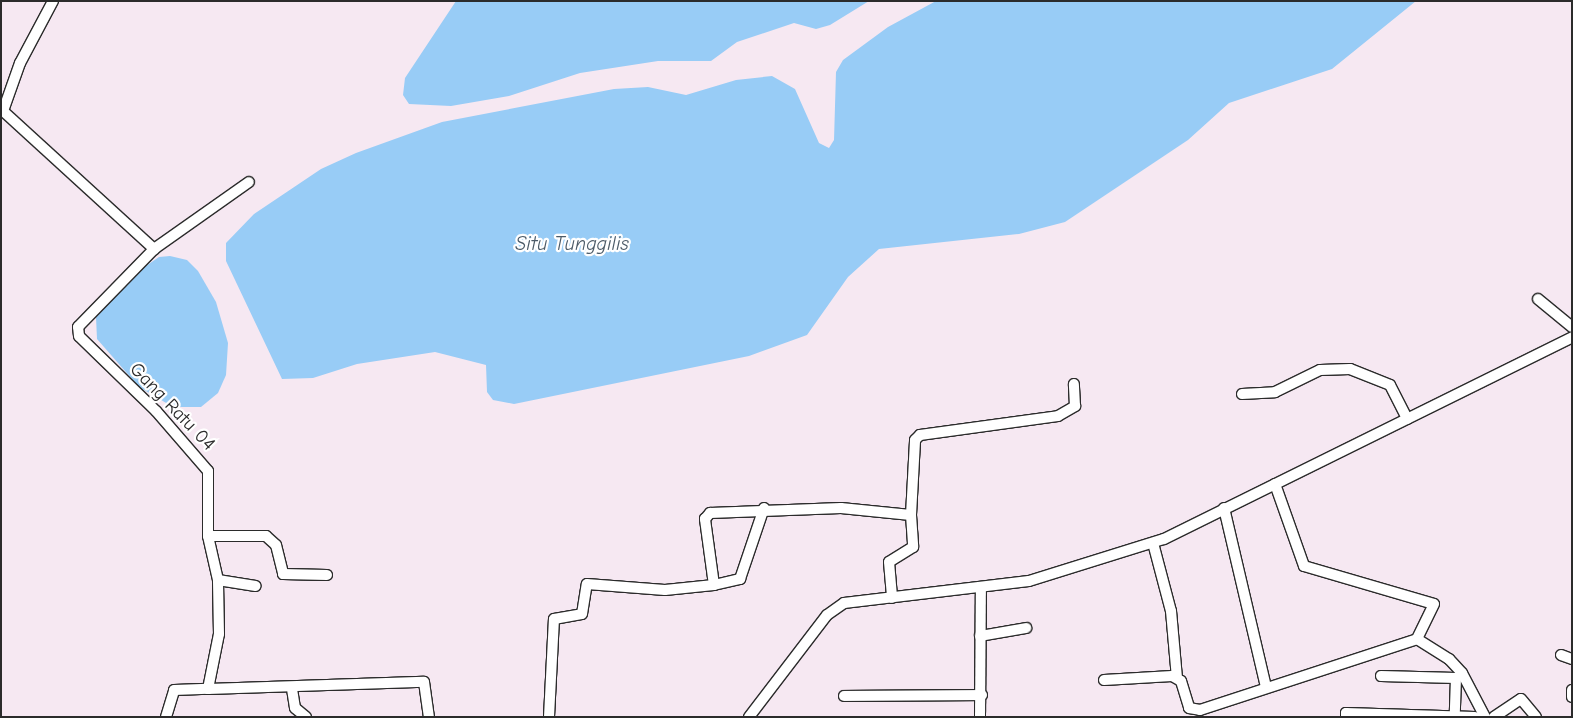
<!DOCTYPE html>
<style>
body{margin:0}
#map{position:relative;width:1573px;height:718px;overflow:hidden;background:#f6e8f2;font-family:"Comic Neue",sans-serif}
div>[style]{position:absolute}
.water>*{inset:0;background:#98ccf6}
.roads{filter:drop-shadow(1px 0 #2b2b2b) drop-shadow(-1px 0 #2b2b2b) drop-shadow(0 1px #2b2b2b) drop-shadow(0 -1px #2b2b2b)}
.minor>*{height:10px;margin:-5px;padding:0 5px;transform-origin:5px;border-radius:5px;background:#fff}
span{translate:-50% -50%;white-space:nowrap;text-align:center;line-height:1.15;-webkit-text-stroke:4.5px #fff;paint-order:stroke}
.street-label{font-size:19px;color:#2b2b2b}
.water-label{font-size:20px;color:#4c5b68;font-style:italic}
.frame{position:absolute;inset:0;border:2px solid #2b2b2b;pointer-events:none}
</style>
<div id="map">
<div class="water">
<div style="clip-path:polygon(456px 1px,869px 1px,830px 25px,816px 29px,794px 23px,737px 42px,711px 61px,658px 61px,580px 73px,509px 96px,451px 106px,409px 104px,403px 95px,405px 78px)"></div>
<div style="clip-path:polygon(936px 1px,1416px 1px,1332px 69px,1229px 103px,1188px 140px,1065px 222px,1019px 234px,879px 249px,848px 277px,807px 335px,749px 356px,514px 404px,493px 400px,487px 392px,486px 365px,435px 352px,357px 364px,313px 378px,282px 379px,226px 261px,226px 243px,254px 214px,321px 169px,356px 153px,442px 122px,614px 89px,648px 87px,686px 95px,736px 80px,772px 76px,795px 89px,819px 143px,829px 148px,834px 140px,836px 72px,843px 60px,888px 27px)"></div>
<div style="clip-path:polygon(170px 256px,187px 260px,198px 271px,216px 302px,228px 343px,226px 375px,218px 393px,201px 407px,173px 407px,139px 387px,97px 339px,96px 317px,103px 307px,140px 270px,159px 257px)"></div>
</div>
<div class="roads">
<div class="minor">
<div style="left:53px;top:1px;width:70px;rotate:118deg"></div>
<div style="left:20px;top:63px;width:51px;rotate:109.5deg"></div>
<div style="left:3px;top:111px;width:205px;rotate:42.4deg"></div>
<div style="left:1538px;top:299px;width:44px;rotate:39.5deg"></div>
<div style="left:1242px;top:394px;width:33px;rotate:-3deg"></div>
<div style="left:1275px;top:392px;width:50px;rotate:-26.1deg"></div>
<div style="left:1320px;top:370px;width:30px;rotate:-2deg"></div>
<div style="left:1350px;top:369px;width:43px;rotate:21.8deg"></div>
<div style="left:1390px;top:385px;width:38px;rotate:63deg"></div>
<div style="left:1275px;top:484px;width:87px;rotate:70.5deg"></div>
<div style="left:1304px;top:566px;width:135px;rotate:16.3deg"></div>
<div style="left:1434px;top:604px;width:39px;rotate:116deg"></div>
<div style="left:1224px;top:508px;width:184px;rotate:76.8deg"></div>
<div style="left:911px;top:515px;width:75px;rotate:-86.9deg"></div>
<div style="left:915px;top:440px;width:7px;rotate:-45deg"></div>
<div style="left:920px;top:435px;width:139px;rotate:-7.8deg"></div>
<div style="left:1058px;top:416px;width:20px;rotate:-30deg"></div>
<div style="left:1075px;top:406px;width:22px;rotate:-93deg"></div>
<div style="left:208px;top:536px;width:58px"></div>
<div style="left:266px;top:536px;width:13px;rotate:42deg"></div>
<div style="left:276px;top:545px;width:30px;rotate:76deg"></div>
<div style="left:283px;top:574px;width:44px;rotate:1.3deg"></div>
<div style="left:1153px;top:543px;width:70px;rotate:75.2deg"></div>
<div style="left:1171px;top:611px;width:67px;rotate:84.9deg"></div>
<div style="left:218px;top:580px;width:38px;rotate:9deg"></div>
<div style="left:714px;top:585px;width:27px;rotate:-13deg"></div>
<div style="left:740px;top:579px;width:75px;rotate:-71.3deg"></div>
<div style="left:980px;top:636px;width:47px;rotate:-9.9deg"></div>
<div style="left:1561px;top:655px;width:12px;rotate:20deg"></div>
<div style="left:1381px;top:676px;width:75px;rotate:1.5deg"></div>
<div style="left:1456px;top:678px;width:38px;rotate:92deg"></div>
<div style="left:1104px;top:680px;width:68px;rotate:-3.4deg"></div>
<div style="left:1172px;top:676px;width:10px;rotate:29deg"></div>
<div style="left:1181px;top:681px;width:28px;rotate:73deg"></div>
<div style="left:1189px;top:708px;width:11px;rotate:10deg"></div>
<div style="left:1200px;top:710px;width:228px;rotate:-18.1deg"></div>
<div style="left:1417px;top:639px;width:38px;rotate:32deg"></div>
<div style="left:1449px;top:659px;width:19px;rotate:47deg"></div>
<div style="left:1462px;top:673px;width:50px;rotate:62.4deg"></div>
<div style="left:208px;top:689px;width:216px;rotate:-1.9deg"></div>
<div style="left:424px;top:682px;width:35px;rotate:82deg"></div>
<div style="left:292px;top:689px;width:19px;rotate:81deg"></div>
<div style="left:295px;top:708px;width:14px;rotate:39deg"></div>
<div style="left:1572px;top:690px;width:7px;rotate:90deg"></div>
<div style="left:844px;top:696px;width:138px;rotate:-0.4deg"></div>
<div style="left:166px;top:717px;width:28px;rotate:-73deg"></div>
<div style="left:174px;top:690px;width:34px;rotate:-2deg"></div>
<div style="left:208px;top:689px;width:56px;rotate:-78.7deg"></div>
<div style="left:219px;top:634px;width:54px;rotate:-91.1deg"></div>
<div style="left:218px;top:580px;width:45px;rotate:-102.8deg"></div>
<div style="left:208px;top:536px;width:65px;rotate:-90deg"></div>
<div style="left:208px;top:471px;width:79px;rotate:-130.9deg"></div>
<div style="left:156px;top:411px;width:107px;rotate:-135.8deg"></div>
<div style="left:79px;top:336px;width:9px;rotate:-96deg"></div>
<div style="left:78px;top:327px;width:109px;rotate:-45.7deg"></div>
<div style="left:154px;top:249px;width:116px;rotate:-35.2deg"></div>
<div style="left:549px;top:717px;width:98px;rotate:-87.1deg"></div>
<div style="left:554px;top:619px;width:28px;rotate:-10deg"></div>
<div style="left:582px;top:614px;width:30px;rotate:-81deg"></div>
<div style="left:587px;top:584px;width:78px;rotate:4.4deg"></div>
<div style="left:665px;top:590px;width:49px;rotate:-5.8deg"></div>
<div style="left:714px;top:585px;width:67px;rotate:-97.8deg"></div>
<div style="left:705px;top:519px;width:8px;rotate:-50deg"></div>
<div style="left:710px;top:513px;width:131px;rotate:-2.2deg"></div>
<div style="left:841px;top:508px;width:70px;rotate:5.7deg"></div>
<div style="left:911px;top:515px;width:32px;rotate:86deg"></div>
<div style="left:913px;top:547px;width:28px;rotate:148deg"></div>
<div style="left:889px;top:562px;width:36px;rotate:85deg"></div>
<div style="left:749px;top:717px;width:128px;rotate:-52.6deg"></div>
<div style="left:827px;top:615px;width:21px;rotate:-35deg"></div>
<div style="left:844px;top:603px;width:186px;rotate:-6.8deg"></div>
<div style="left:1029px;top:581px;width:141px;rotate:-17.3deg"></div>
<div style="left:1164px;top:539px;width:455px;rotate:-26.3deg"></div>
<div style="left:980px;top:717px;width:129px;rotate:-89.6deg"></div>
<div style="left:1346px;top:717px;width:4px;rotate:-90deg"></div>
<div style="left:1346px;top:713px;width:129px;rotate:1.8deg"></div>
<div style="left:1494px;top:717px;width:32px;rotate:-34deg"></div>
<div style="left:1521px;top:699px;width:23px;rotate:50deg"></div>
</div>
</div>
<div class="street-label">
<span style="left:172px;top:407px;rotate:46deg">Gang Ratu 04</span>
</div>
<div class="water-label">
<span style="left:572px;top:243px">Situ Tunggilis</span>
</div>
<div class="frame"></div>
</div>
